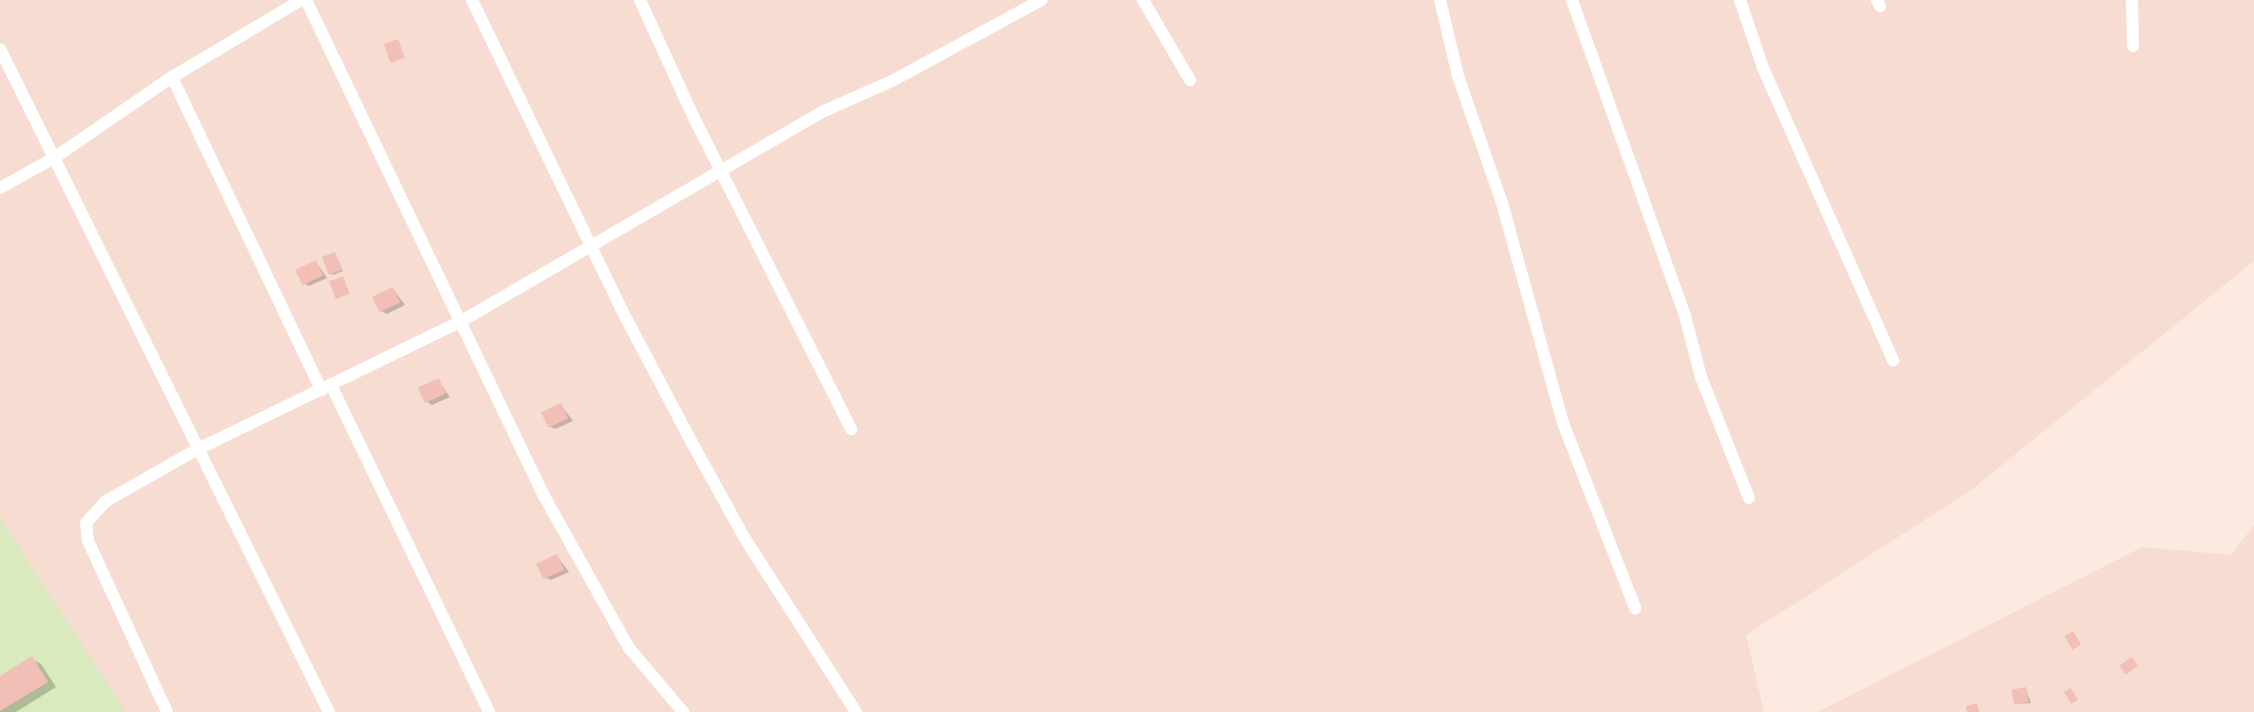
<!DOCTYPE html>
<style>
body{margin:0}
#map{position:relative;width:2254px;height:712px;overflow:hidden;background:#fceae0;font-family:Manrope,sans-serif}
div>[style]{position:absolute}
.residential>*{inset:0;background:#f6dcd1}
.green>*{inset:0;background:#dbe9bf}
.shadow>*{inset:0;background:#0003}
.building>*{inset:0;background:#f2bfb7;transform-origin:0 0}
.minor>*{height:12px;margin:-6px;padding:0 6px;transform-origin:6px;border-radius:6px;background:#fff}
span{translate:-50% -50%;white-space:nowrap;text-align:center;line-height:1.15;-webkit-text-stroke:7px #ffefe6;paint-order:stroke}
</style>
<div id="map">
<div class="residential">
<div style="clip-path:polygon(0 0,2254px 0,2254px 261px,1971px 490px,1746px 635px,1764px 712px,0 712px)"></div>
<div style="clip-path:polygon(2254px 525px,2254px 712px,1818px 712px,2142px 547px,2231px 555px)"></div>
</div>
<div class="green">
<div style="clip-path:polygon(0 518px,126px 712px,0 712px)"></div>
</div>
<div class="shadow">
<div style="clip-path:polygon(335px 254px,343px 271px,333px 275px,331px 274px)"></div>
<div style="clip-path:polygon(316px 262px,327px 278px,309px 286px,304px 283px)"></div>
<div style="clip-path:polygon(393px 289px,405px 305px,387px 314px,381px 311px)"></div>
<div style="clip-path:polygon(438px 380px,450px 397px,432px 405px,426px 401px)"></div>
<div style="clip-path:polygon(561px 405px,573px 421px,555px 429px,549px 426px)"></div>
<div style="clip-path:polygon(557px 556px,569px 572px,551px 580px,545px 577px)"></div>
<div style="clip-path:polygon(32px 659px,41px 664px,56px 687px,16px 712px,0 712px,0 678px)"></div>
<div style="clip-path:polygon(2026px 689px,2031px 703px,2015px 704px)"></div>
</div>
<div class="building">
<div style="left:398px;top:39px;width:20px;height:15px;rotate:70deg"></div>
<div style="left:335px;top:252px;width:19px;height:14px;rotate:69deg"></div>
<div style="left:316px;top:260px;width:17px;height:23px;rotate:65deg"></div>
<div style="left:343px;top:276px;width:19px;height:15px;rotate:69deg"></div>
<div style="left:393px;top:287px;width:17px;height:23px;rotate:65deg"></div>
<div style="left:439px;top:378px;width:17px;height:23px;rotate:66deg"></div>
<div style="left:561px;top:403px;width:17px;height:22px;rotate:65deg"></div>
<div style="left:557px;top:554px;width:17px;height:23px;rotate:65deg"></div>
<div style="left:2073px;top:631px;width:16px;height:10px;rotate:60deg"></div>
<div style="clip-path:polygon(32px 656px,48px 682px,0 711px,0 676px)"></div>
<div style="left:2132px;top:657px;width:11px;height:15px;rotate:56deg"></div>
<div style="left:2026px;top:687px;width:15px;height:15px;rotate:79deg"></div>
<div style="left:2071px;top:688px;width:14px;height:8px;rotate:60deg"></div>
<div style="clip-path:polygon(1977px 703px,1979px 712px,1967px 712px,1966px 706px)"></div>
</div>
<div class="minor">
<div style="left:306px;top:0;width:550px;rotate:64.37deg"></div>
<div style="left:544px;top:496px;width:174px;rotate:60.8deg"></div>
<div style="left:629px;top:648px;width:84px;rotate:49.8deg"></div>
<div style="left:472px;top:0;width:356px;rotate:64.2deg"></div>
<div style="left:627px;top:320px;width:137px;rotate:62.1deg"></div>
<div style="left:691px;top:441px;width:110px;rotate:61.1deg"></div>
<div style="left:744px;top:537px;width:208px;rotate:57.4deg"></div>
<div style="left:640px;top:0;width:128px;rotate:65.4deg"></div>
<div style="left:693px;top:116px;width:351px;rotate:63.2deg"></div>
<div style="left:1143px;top:0;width:93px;rotate:59.6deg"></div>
<div style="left:1440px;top:0;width:78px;rotate:76.7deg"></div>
<div style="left:1458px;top:76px;width:134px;rotate:70.9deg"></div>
<div style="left:1502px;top:203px;width:228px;rotate:74.5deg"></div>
<div style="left:1563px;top:423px;width:199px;rotate:68.7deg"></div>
<div style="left:1572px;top:0;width:336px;rotate:70.3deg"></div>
<div style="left:1685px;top:316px;width:63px;rotate:75.3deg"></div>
<div style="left:1701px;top:377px;width:130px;rotate:68.4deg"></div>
<div style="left:1740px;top:0;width:72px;rotate:71.3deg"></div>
<div style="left:1763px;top:68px;width:320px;rotate:66deg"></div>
<div style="left:1877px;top:0;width:7px;rotate:63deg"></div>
<div style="left:2132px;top:0;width:46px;rotate:88.8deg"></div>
<div style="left:0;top:49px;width:740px;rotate:63.61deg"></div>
<div style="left:172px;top:77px;width:347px;rotate:64.5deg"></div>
<div style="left:0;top:188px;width:62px;rotate:-29.1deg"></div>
<div style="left:54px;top:158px;width:143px;rotate:-34.5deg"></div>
<div style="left:172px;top:77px;width:150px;rotate:-30.8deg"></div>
<div style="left:331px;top:385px;width:363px;rotate:64.2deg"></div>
<div style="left:167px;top:712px;width:188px;rotate:-114.8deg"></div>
<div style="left:88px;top:541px;width:18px;rotate:-96deg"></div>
<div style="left:86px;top:523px;width:30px;rotate:-48deg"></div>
<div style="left:106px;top:501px;width:106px;rotate:-29.5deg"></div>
<div style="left:198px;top:449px;width:289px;rotate:-25.9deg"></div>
<div style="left:458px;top:323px;width:421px;rotate:-30.1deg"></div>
<div style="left:822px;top:112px;width:77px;rotate:-23.9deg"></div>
<div style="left:892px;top:81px;width:170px;rotate:-28.5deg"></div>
</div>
</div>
